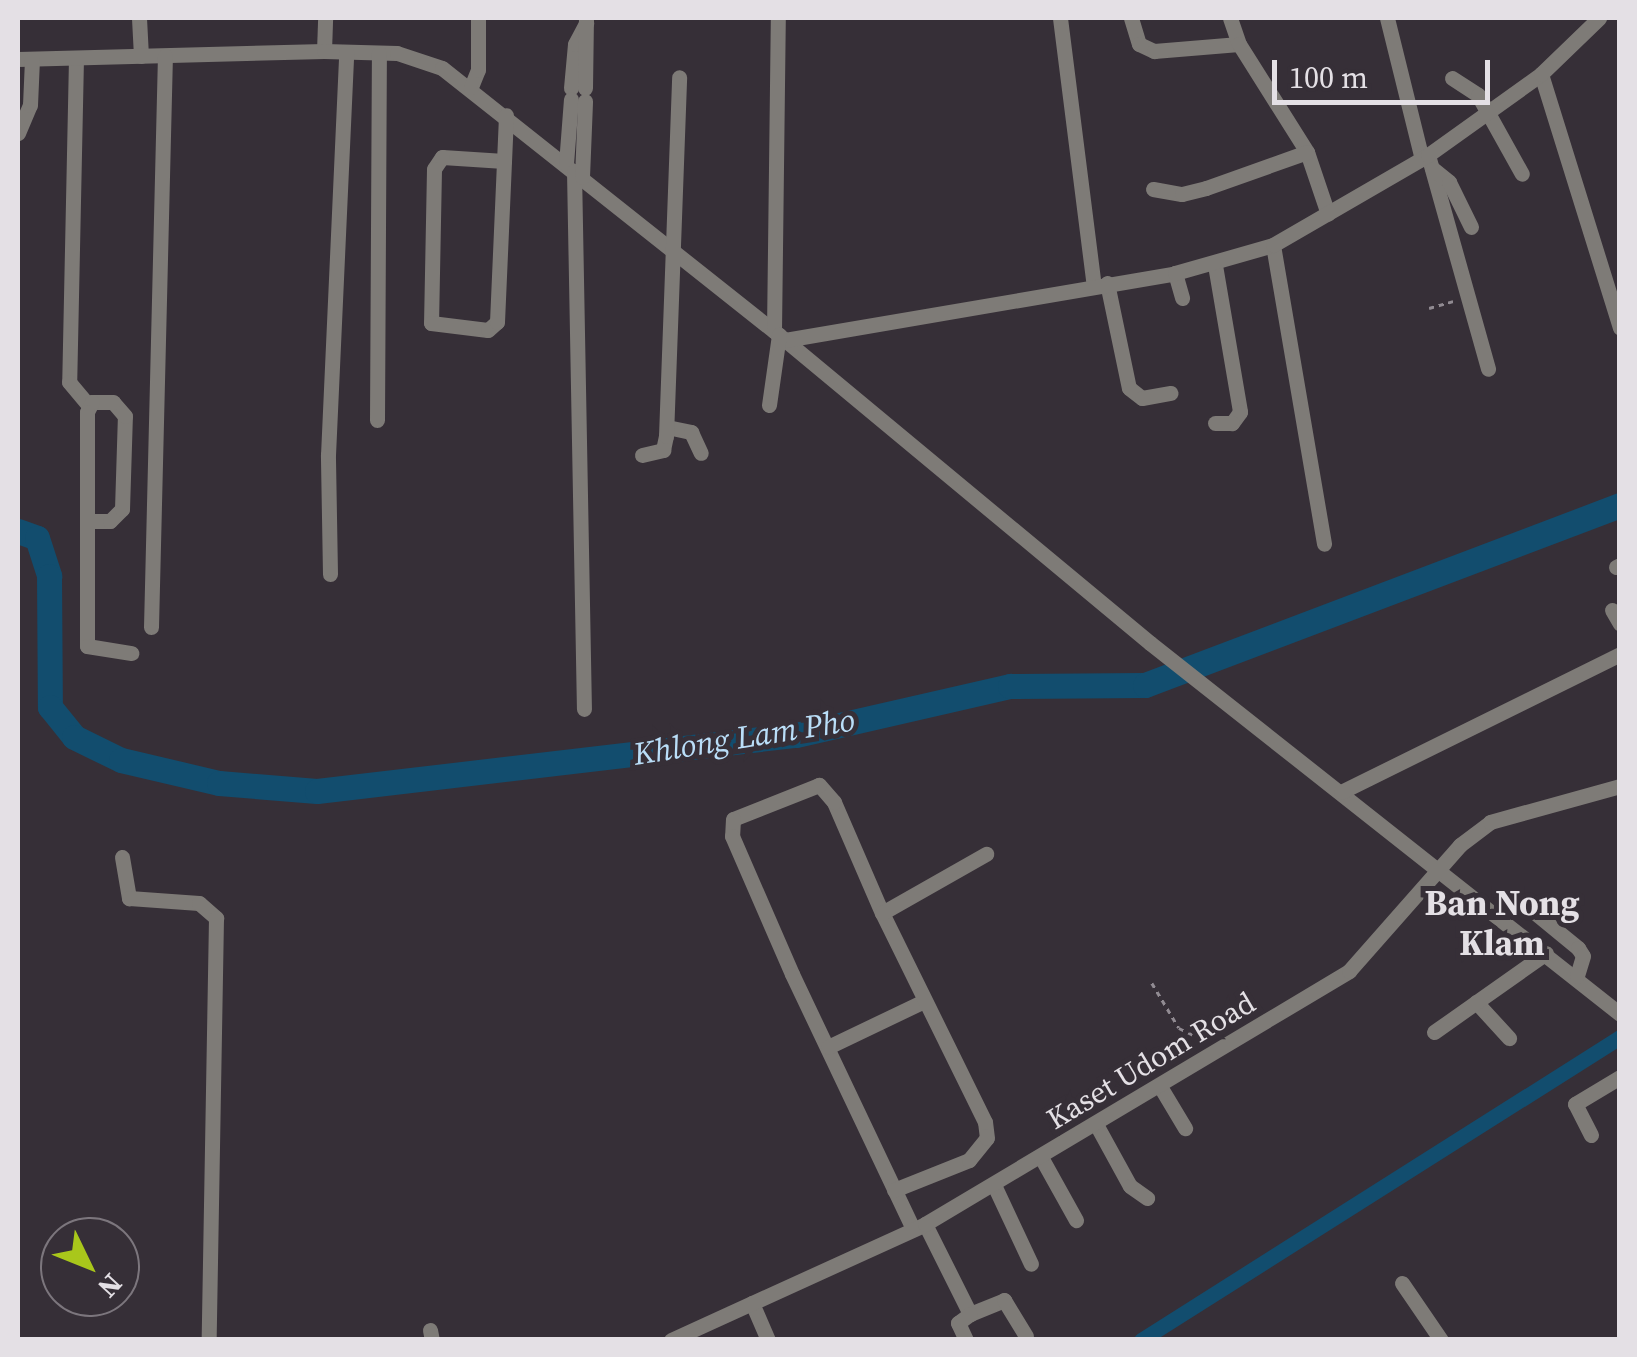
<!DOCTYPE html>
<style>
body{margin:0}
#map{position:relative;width:1637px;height:1357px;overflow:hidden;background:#362f37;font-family:"Source Serif 4",serif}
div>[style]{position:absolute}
.canal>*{height:15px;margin:-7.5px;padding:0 7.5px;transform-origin:7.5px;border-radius:7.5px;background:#124d6e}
.river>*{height:25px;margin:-12.5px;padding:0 12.5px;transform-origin:12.5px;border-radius:12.5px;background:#124d6e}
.path>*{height:2.5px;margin-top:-1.25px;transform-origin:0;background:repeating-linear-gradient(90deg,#918b92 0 5px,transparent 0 10px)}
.minor>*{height:15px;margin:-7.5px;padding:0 7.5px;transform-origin:7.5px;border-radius:7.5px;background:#7e7b77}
span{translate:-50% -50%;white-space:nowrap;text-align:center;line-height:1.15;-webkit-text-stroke:10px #362f37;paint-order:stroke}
.street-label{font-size:30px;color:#e4e0e5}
.water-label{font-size:32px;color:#badef8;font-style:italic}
.quarter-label{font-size:35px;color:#e4e0e5;font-weight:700}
.frame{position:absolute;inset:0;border:20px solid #e4e0e5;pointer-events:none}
.north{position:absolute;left:40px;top:1217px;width:100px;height:100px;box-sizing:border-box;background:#362f37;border:2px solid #7c767d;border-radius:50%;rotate:133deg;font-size:28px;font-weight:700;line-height:40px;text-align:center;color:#e4e0e5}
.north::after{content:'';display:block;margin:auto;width:35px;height:45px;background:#a9c71b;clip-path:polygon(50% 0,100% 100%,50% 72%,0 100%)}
.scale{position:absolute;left:1272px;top:60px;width:218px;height:45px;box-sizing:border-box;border:5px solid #e4e0e5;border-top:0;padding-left:12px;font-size:30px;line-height:35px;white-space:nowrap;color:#e4e0e5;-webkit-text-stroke:8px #362f37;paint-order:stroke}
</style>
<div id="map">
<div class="canal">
<div style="left:1141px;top:1340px;width:567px;rotate:-32.32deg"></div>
</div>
<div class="river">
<div style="left:18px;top:531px;width:20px;rotate:20deg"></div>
<div style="left:37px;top:538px;width:40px;rotate:72deg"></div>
<div style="left:49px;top:576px;width:131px;rotate:89.6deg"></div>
<div style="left:50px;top:707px;width:38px;rotate:51deg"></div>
<div style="left:74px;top:737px;width:52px;rotate:26.1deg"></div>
<div style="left:121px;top:760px;width:101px;rotate:13.2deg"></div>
<div style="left:219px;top:783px;width:98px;rotate:4.7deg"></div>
<div style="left:317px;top:791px;width:482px;rotate:-6.7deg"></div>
<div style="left:796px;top:735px;width:220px;rotate:-12.9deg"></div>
<div style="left:1010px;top:686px;width:135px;rotate:-0.4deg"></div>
<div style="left:1145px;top:685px;width:508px;rotate:-20.75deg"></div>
</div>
<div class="path">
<div style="left:1429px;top:308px;width:25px;rotate:-16deg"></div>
<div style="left:1152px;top:983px;width:52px;rotate:59deg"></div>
<div style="left:1179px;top:1028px;width:28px;rotate:26deg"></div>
</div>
<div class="minor">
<div style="left:139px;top:18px;width:38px;rotate:87deg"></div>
<div style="left:1060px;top:18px;width:270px;rotate:82.8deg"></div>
<div style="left:1131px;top:18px;width:27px;rotate:73deg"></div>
<div style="left:1139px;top:44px;width:17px;rotate:25deg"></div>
<div style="left:1154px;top:51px;width:85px;rotate:-4.7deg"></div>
<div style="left:1230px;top:18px;width:28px;rotate:71deg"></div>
<div style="left:1239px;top:44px;width:128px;rotate:57.8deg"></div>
<div style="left:1307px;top:152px;width:65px;rotate:71.3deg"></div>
<div style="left:1387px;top:18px;width:145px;rotate:76.1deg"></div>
<div style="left:324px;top:51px;width:33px;rotate:-88deg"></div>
<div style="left:76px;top:58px;width:324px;rotate:91.2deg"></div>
<div style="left:69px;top:382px;width:30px;rotate:50deg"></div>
<div style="left:18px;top:59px;width:306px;rotate:-1.5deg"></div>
<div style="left:324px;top:51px;width:73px;rotate:1.6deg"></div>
<div style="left:397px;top:53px;width:47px;rotate:18.4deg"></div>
<div style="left:442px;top:68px;width:430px;rotate:38.4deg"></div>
<div style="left:779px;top:335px;width:482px;rotate:39.7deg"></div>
<div style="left:1150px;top:643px;width:599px;rotate:38.29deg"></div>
<div style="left:1541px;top:74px;width:266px;rotate:72.7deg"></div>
<div style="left:1452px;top:78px;width:31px;rotate:33deg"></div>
<div style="left:1478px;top:95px;width:90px;rotate:60.9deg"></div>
<div style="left:471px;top:87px;width:18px;rotate:-68deg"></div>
<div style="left:478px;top:70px;width:52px;rotate:-90deg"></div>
<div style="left:571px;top:88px;width:44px;rotate:-84.8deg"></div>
<div style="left:575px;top:44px;width:24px;rotate:-62deg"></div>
<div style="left:585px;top:88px;width:70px;rotate:-89.2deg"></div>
<div style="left:18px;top:133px;width:30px;rotate:-67deg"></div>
<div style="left:30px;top:105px;width:46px;rotate:-87.5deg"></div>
<div style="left:1428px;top:155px;width:222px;rotate:74.3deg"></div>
<div style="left:504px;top:161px;width:62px;rotate:-176.3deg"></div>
<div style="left:442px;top:157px;width:14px;rotate:124deg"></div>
<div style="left:434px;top:169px;width:154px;rotate:91.1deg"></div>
<div style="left:431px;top:323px;width:57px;rotate:7deg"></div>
<div style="left:488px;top:330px;width:12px;rotate:-42deg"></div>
<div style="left:497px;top:322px;width:207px;rotate:-87.5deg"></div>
<div style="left:566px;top:164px;width:65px;rotate:-85.6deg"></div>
<div style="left:1432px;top:168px;width:22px;rotate:39deg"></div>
<div style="left:1449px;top:182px;width:50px;rotate:63.9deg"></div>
<div style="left:574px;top:171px;width:538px;rotate:88.94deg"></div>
<div style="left:582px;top:177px;width:76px;rotate:-87.7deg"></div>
<div style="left:1153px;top:189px;width:29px;rotate:10deg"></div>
<div style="left:1182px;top:194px;width:25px;rotate:-14deg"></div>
<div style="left:1206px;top:188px;width:107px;rotate:-19.6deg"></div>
<div style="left:1273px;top:245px;width:303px;rotate:80.3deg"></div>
<div style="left:1215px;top:265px;width:149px;rotate:80.3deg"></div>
<div style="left:1240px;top:412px;width:14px;rotate:126deg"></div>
<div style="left:1232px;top:423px;width:17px;rotate:180deg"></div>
<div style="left:1175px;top:273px;width:26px;rotate:74deg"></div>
<div style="left:1107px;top:283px;width:107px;rotate:78.2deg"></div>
<div style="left:1129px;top:388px;width:16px;rotate:38deg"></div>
<div style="left:1142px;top:398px;width:29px;rotate:-10deg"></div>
<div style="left:774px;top:331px;width:313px;rotate:-89.3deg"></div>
<div style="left:785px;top:340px;width:396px;rotate:-9.7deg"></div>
<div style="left:1175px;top:273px;width:102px;rotate:-15.9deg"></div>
<div style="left:1273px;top:245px;width:179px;rotate:-30.1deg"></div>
<div style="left:1428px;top:155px;width:139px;rotate:-35.6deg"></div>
<div style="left:1541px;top:74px;width:81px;rotate:-44deg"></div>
<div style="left:769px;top:405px;width:71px;rotate:-81.9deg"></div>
<div style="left:377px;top:420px;width:367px;rotate:-89.7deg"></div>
<div style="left:667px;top:427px;width:25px;rotate:12deg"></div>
<div style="left:691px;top:432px;width:23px;rotate:65deg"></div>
<div style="left:642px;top:455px;width:22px;rotate:-13deg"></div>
<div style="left:663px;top:450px;width:14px;rotate:-78deg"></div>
<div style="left:666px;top:436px;width:359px;rotate:-87.9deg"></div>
<div style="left:88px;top:521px;width:22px"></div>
<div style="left:110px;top:521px;width:17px;rotate:-45deg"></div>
<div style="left:122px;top:509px;width:93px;rotate:-88.2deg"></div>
<div style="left:125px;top:416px;width:18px;rotate:-131deg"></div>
<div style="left:113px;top:402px;width:21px;rotate:180deg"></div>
<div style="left:92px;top:402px;width:11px;rotate:117deg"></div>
<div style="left:87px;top:412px;width:234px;rotate:90deg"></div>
<div style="left:87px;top:646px;width:45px;rotate:9deg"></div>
<div style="left:1616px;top:567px;width:4px;rotate:-27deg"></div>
<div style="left:330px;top:574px;width:119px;rotate:-91deg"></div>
<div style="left:328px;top:455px;width:403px;rotate:-87.4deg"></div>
<div style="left:1612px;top:610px;width:16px;rotate:60deg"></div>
<div style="left:151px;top:627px;width:571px;rotate:-88.6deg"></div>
<div style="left:1341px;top:792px;width:311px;rotate:-26.3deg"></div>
<div style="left:122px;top:857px;width:42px;rotate:80.3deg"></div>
<div style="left:129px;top:898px;width:70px;rotate:4.1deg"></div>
<div style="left:199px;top:903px;width:23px;rotate:41deg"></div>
<div style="left:216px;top:918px;width:422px;rotate:91deg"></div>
<div style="left:1534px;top:912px;width:57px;rotate:39.3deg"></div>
<div style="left:1578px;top:948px;width:9px;rotate:58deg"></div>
<div style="left:1583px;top:956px;width:21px;rotate:107deg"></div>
<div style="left:882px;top:913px;width:121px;rotate:-113.4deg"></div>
<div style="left:834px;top:802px;width:23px;rotate:-131deg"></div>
<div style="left:819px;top:785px;width:92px;rotate:158.4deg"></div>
<div style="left:733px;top:819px;width:17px;rotate:93deg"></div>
<div style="left:732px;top:836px;width:150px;rotate:66.5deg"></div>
<div style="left:792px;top:974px;width:282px;rotate:64.6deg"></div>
<div style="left:1476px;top:1002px;width:49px;rotate:47.5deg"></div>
<div style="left:1434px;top:1032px;width:137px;rotate:-35.2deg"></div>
<div style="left:828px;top:1047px;width:106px;rotate:-25.6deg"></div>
<div style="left:1161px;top:1088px;width:47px;rotate:59deg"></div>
<div style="left:1097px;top:1126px;width:68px;rotate:61.2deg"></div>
<div style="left:1130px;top:1186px;width:21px;rotate:35deg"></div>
<div style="left:1591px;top:1135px;width:35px;rotate:-117deg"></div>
<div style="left:1575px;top:1104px;width:52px;rotate:-31deg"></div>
<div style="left:1042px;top:1159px;width:70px;rotate:60.9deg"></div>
<div style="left:994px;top:1185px;width:87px;rotate:64.9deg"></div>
<div style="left:894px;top:1190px;width:81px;rotate:-21.8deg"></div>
<div style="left:969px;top:1160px;width:28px;rotate:-51deg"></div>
<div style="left:987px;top:1138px;width:16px;rotate:-97deg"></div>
<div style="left:985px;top:1122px;width:233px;rotate:-116.2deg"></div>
<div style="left:882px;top:913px;width:120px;rotate:-29.6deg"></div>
<div style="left:925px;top:1224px;width:101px;rotate:63.4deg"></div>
<div style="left:970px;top:1314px;width:37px;rotate:-22deg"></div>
<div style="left:1004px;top:1300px;width:42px;rotate:58.6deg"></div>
<div style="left:1402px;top:1283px;width:69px;rotate:55.6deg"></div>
<div style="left:752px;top:1303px;width:40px;rotate:66.6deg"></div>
<div style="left:430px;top:1330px;width:10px;rotate:79deg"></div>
<div style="left:671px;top:1340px;width:279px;rotate:-24.5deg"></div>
<div style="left:925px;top:1224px;width:494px;rotate:-30.8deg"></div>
<div style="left:1349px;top:971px;width:168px;rotate:-48.6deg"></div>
<div style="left:1460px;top:845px;width:38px;rotate:-37deg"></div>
<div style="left:1490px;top:822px;width:135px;rotate:-15.5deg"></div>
<div style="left:966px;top:1340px;width:19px;rotate:-115deg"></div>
<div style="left:958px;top:1323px;width:15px;rotate:-37deg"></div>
</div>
<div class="street-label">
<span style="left:1151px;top:1061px;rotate:-31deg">Kaset Udom Road</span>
</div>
<div class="water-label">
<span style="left:744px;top:737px;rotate:-9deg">Khlong Lam Pho</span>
</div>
<div class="quarter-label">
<span style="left:1502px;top:923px">Ban Nong<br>Klam</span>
</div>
<div class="frame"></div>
<div class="north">N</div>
<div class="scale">100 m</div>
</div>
